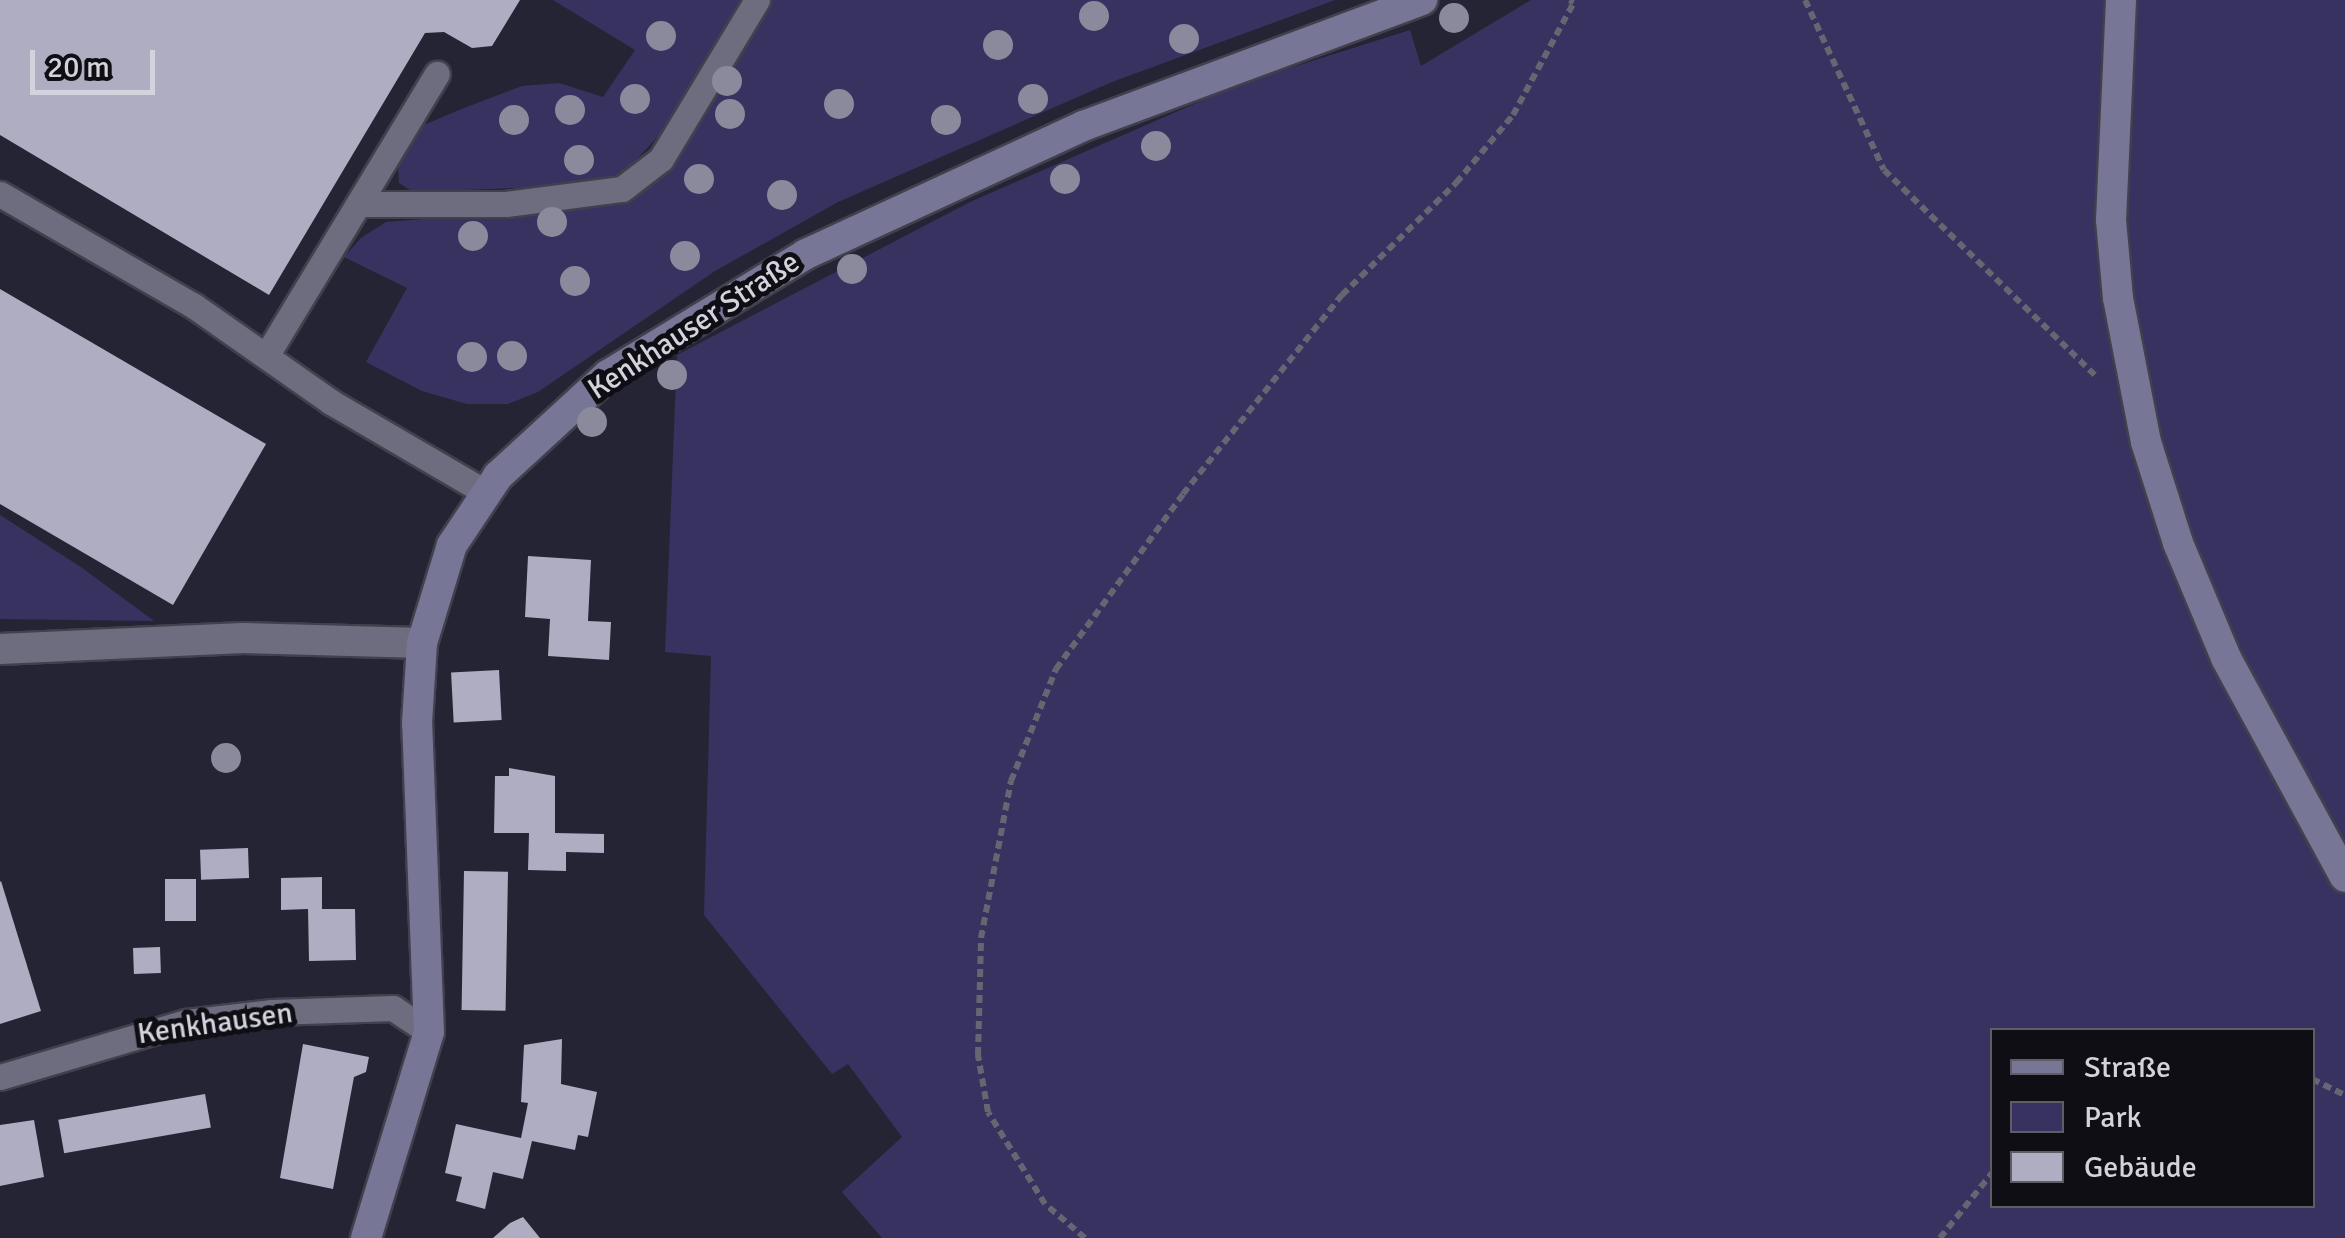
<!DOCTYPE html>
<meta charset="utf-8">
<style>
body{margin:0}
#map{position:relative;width:2345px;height:1238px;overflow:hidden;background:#252434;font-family:Signika,sans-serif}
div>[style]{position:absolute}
.green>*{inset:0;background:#383261}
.building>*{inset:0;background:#aeadc2;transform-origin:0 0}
.path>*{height:6px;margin-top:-3px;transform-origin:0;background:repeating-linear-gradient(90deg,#666673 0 8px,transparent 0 13px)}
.roads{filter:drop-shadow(2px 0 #42404d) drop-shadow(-2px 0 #42404d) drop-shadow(0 2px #42404d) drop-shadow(0 -2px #42404d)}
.lane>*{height:25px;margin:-12.5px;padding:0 12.5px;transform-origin:12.5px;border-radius:12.5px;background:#6e6d80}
.street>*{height:30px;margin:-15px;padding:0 15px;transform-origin:15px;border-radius:15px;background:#6e6d80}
.secondary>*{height:30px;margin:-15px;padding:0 15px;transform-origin:15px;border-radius:15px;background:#787696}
.trees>*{width:30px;height:30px;margin:-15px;border-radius:50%;background:#8b8a9c}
span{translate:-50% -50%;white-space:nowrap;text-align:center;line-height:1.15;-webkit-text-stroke:10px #0f0e15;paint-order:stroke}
.street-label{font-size:30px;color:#d3d3dd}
.legend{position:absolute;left:1990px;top:1028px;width:325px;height:180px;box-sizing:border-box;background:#0f0e15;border:2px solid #5d5d65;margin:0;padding:12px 18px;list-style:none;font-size:30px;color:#d3d3dd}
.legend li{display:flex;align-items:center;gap:20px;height:50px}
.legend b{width:50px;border:2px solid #5d5d65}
.scale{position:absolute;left:30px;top:50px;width:125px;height:45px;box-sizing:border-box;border:5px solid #d3d3dd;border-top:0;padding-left:12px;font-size:30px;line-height:35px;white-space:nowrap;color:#d3d3dd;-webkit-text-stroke:8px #0f0e15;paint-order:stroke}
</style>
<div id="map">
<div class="green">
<div style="clip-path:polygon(553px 0,743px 0,675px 118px,625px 172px,589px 185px,413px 192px,399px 183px,398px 167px,424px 125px,459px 110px,522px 86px,559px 83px,603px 97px,635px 50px)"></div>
<div style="clip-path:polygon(771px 0,1335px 0,1112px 82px,838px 202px,715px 271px,538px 392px,508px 404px,467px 404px,422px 391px,366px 362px,407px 288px,344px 257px,361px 238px,386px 222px,592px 205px,666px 167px)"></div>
<div style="clip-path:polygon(evenodd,1531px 0,2345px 0,2345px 1238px,882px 1238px,842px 1192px,902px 1137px,848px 1064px,832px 1074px,704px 915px,711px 656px,665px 652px,677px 355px,970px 202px,1242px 83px,1410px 30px,1421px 66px,1531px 0,1992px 1030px,2312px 1030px,2312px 1206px,1992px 1206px,1992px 1030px)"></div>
<div style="clip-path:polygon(0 515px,81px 567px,154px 621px,0 619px)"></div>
</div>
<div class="building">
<div style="clip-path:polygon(0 0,520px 0,492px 46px,472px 48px,444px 32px,425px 33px,269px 295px,0 135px)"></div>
<div style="clip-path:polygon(0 289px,266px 444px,173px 605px,0 504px)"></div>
<div style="clip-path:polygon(528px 556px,591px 560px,588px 621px,611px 622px,609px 660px,548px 656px,550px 619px,525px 617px)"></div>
<div style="left:499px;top:670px;width:50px;height:48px;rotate:87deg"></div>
<div style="clip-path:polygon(509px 768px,555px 776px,555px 833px,604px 834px,604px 853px,566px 852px,566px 871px,528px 870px,529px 833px,494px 833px,495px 776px,509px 776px)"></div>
<div style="left:248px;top:848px;width:30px;height:48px;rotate:88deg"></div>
<div style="left:464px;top:871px;width:44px;height:139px;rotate:1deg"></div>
<div style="clip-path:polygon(322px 877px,322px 909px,355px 909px,356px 960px,309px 961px,308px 909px,281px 910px,281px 878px)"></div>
<div style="left:165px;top:879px;width:31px;height:42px"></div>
<div style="clip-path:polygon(1px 881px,41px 1011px,0 1024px,0 882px)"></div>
<div style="left:160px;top:947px;width:26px;height:27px;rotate:88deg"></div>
<div style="clip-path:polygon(562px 1039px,561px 1084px,597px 1092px,588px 1137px,578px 1135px,575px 1150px,532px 1141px,523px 1179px,493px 1172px,485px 1209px,456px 1201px,462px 1177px,445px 1173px,456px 1124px,521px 1138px,528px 1103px,521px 1102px,524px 1045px)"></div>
<div style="clip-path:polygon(303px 1044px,369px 1057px,366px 1072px,354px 1077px,333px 1189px,280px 1178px)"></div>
<div style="left:205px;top:1094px;width:34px;height:149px;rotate:80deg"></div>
<div style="clip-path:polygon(34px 1120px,44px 1177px,0 1186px,0 1125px)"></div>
<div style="clip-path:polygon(523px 1217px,540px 1238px,493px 1238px,510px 1223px)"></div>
</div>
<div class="path">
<div style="left:1805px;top:0;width:187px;rotate:65.1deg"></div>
<div style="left:1884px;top:170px;width:296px;rotate:44.2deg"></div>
<div style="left:2312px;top:1079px;width:37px;rotate:26deg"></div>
<div style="left:1085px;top:1238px;width:52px;rotate:-139.6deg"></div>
<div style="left:1045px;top:1204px;width:108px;rotate:-121.8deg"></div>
<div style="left:988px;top:1112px;width:58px;rotate:-100deg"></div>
<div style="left:978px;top:1055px;width:117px;rotate:-88.5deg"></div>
<div style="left:981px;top:938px;width:160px;rotate:-79.2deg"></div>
<div style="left:1011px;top:781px;width:121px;rotate:-68.1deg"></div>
<div style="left:1056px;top:669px;width:216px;rotate:-54deg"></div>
<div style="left:1183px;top:494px;width:255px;rotate:-51.4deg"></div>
<div style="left:1342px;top:295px;width:160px;rotate:-44.5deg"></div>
<div style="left:1456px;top:183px;width:89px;rotate:-50deg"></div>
<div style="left:1513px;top:115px;width:128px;rotate:-61.6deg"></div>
<div style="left:1574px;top:2px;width:5px;rotate:-158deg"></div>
<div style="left:1940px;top:1238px;width:83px;rotate:-51.3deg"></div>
</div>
<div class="roads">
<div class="lane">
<div style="left:0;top:194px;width:224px;rotate:30deg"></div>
<div style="left:194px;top:306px;width:167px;rotate:35deg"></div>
<div style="left:331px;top:402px;width:178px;rotate:30.3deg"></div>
<div style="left:359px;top:204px;width:147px"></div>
<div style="left:506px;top:204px;width:117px;rotate:-7.4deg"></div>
<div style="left:622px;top:189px;width:49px;rotate:-37.6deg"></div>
<div style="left:661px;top:159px;width:186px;rotate:-58.9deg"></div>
<div style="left:266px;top:356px;width:330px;rotate:-58.8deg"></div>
<div style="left:0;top:1077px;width:194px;rotate:-16.5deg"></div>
<div style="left:186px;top:1022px;width:87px;rotate:-6.6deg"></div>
<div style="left:272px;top:1012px;width:121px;rotate:-1.9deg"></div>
<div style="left:393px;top:1008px;width:43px;rotate:33.7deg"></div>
</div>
<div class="street">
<div style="left:0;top:649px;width:243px;rotate:-2.6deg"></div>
<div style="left:243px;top:638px;width:179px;rotate:1.6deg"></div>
</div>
<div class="secondary">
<div style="left:2121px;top:0;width:220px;rotate:92.6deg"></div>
<div style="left:2111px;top:220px;width:78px;rotate:84.9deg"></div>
<div style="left:2118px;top:298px;width:147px;rotate:79deg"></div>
<div style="left:2146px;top:442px;width:106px;rotate:72.4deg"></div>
<div style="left:2178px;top:543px;width:125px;rotate:67.3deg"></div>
<div style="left:2226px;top:658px;width:249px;rotate:61.5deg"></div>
<div style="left:366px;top:1238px;width:215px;rotate:-73deg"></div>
<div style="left:429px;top:1032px;width:309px;rotate:-92.2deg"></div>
<div style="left:417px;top:723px;width:80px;rotate:-86.4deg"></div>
<div style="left:422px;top:643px;width:102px;rotate:-73deg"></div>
<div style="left:452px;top:545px;width:83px;rotate:-56.3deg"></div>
<div style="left:498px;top:476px;width:149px;rotate:-42.6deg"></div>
<div style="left:608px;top:375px;width:232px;rotate:-31.4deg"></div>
<div style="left:806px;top:254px;width:305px;rotate:-24.8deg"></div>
<div style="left:1083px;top:126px;width:362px;rotate:-20.4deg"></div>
</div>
</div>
<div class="trees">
<div style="left:1094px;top:16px"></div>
<div style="left:1454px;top:18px"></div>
<div style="left:661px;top:36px"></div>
<div style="left:1184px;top:39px"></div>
<div style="left:998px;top:45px"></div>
<div style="left:727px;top:81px"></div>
<div style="left:635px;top:99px"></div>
<div style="left:1033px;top:99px"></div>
<div style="left:839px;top:104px"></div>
<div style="left:570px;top:110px"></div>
<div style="left:730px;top:114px"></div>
<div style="left:514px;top:120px"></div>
<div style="left:946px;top:120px"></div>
<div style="left:1156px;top:146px"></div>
<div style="left:579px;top:160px"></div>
<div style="left:699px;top:179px"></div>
<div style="left:1065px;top:179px"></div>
<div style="left:782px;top:195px"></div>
<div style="left:552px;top:222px"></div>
<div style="left:473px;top:236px"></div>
<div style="left:685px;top:256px"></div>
<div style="left:852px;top:269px"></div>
<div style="left:575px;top:281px"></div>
<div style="left:512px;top:356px"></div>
<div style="left:472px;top:357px"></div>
<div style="left:672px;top:375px"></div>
<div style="left:592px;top:422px"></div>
<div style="left:226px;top:758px"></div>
</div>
<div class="street-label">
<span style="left:694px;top:326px;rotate:-33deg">Kenkhauser Straße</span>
<span style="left:215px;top:1024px;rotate:-8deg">Kenkhausen</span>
</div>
<ul class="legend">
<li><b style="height:12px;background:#787696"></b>Straße</li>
<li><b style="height:28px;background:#383261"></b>Park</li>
<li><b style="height:28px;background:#aeadc2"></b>Gebäude</li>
</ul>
<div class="scale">20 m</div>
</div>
